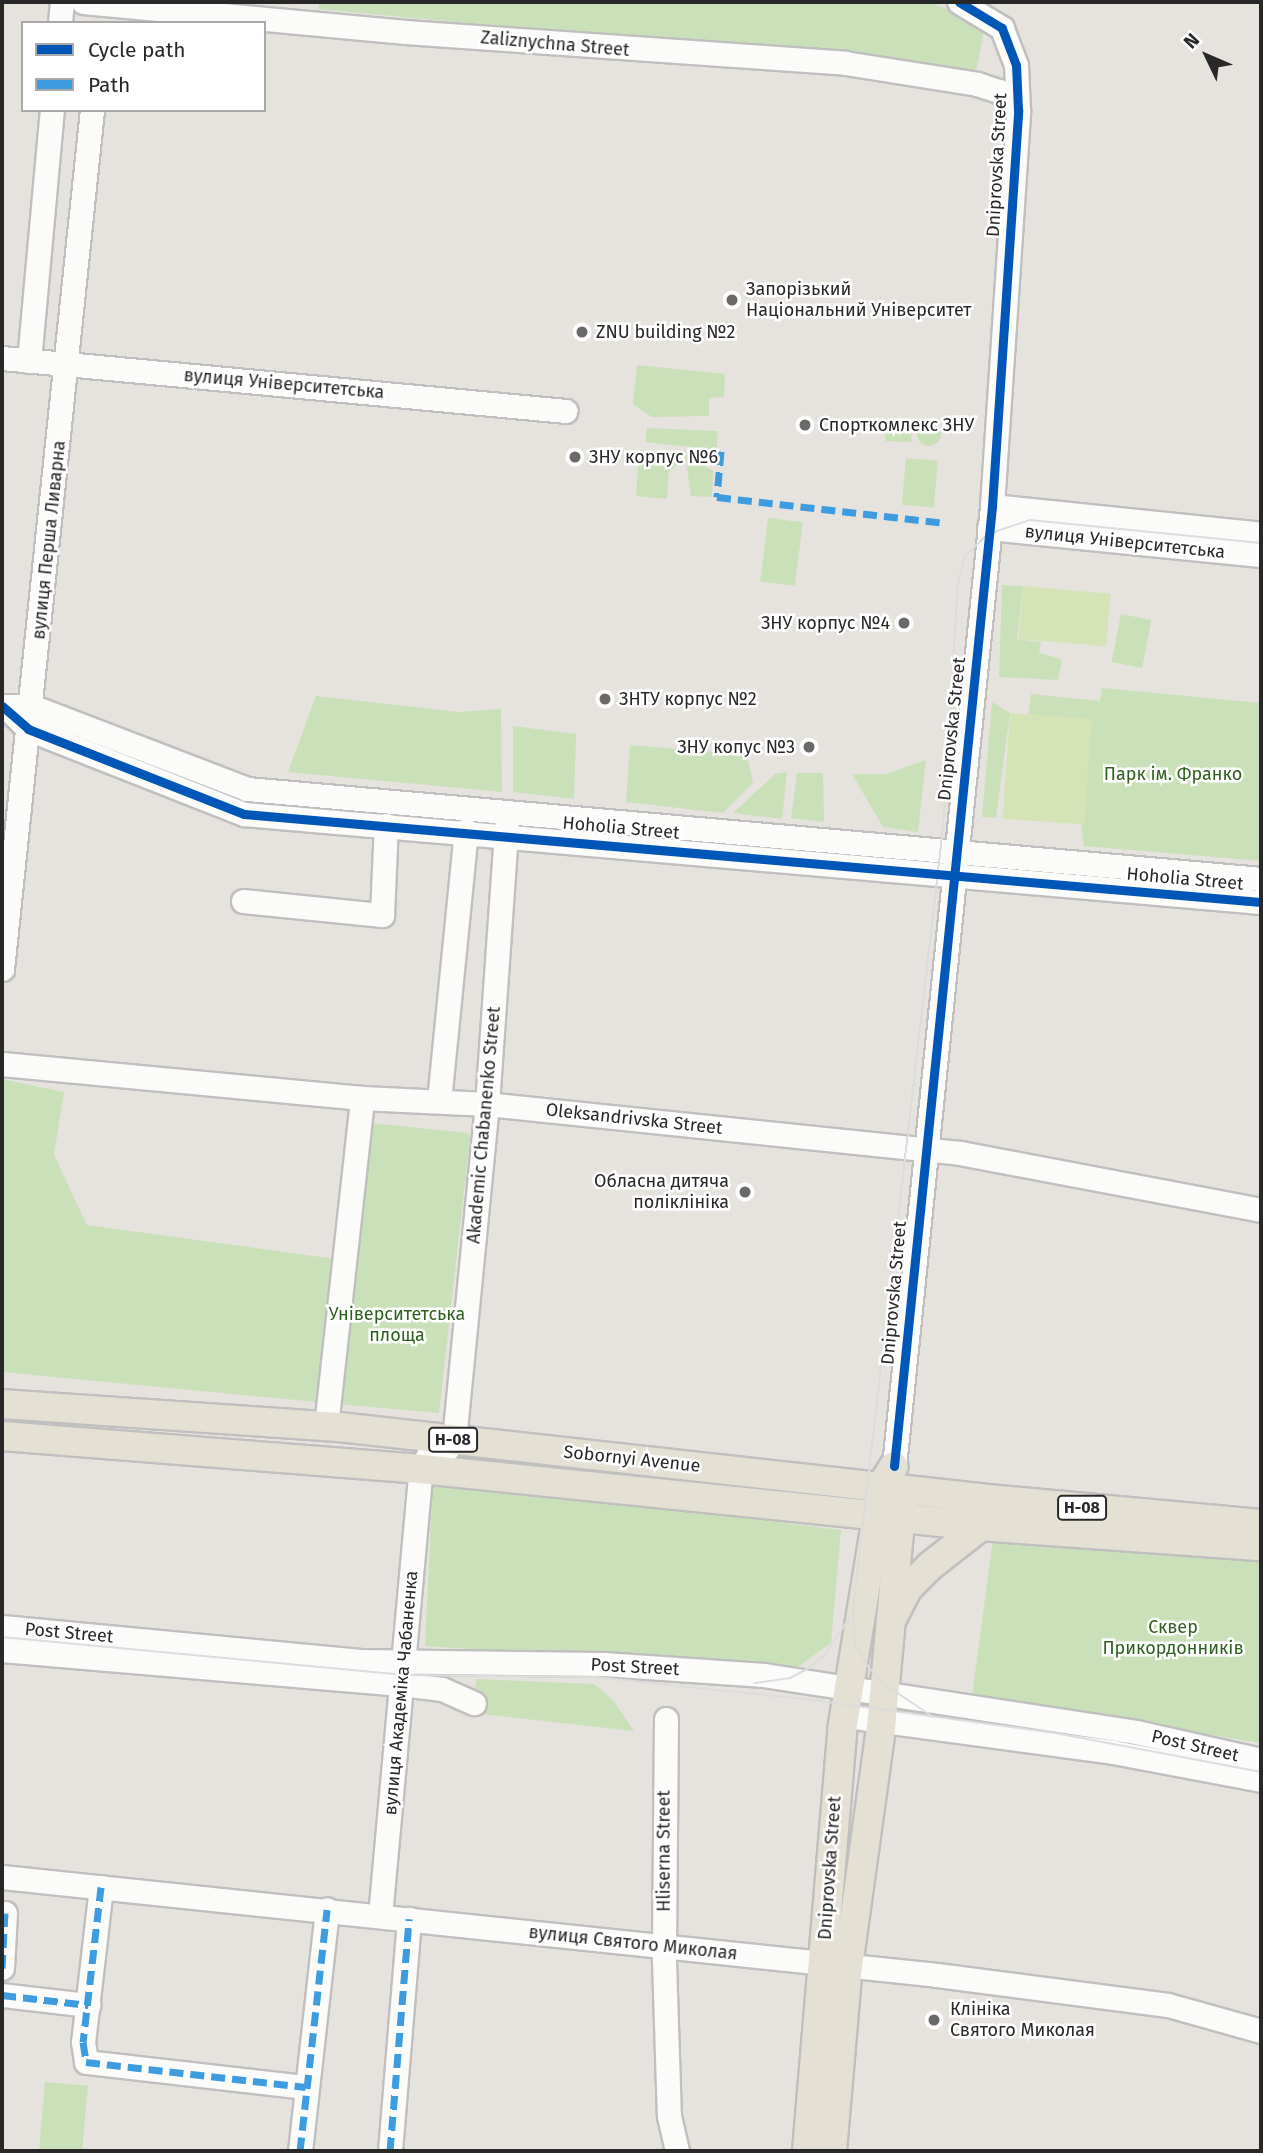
<!DOCTYPE html>
<meta charset="utf-8">
<style>
body{margin:0}
#map{position:relative;width:1263px;height:2153px;overflow:hidden;background:#e6e3de;font-family:"Fira Sans",sans-serif}
div>[style]{position:absolute}
.green>*{inset:0;background:#cae0b9;transform-origin:0 0}
.round{border-radius:50%}
.pitch>*{inset:0;background:#d4e4b6;transform-origin:0 0}
.roads{filter:drop-shadow(2px 0 #c0bfbf) drop-shadow(-2px 0 #c0bfbf) drop-shadow(0 2px #c0bfbf) drop-shadow(0 -2px #c0bfbf)}
.minor>*{height:23px;margin:-11.5px;padding:0 11.5px;transform-origin:11.5px;border-radius:11.5px;background:#fbfbfa}
.major>*{height:28px;margin:-14px;padding:0 14px;transform-origin:14px;border-radius:14px;background:#e4e0d4}
.tram>*{height:2px;margin:-1px;padding:0 1px;transform-origin:1px;border-radius:1px;background:#dddcdd}
.quiet>*{height:7px;margin-top:-3.5px;transform-origin:0;background:repeating-linear-gradient(90deg,#3d9ce0 0 14px,transparent 0 21px)}
.cycleway>*{height:9px;margin:-4.5px;padding:0 4.5px;transform-origin:4.5px;border-radius:4.5px;background:#0057b8}
.dots>*{width:19px;height:19px;translate:-50% -50%;box-sizing:border-box;border:4px solid #fff;border-radius:50%}
span{translate:-50% -50%;white-space:nowrap;text-align:center;line-height:1.15;-webkit-text-stroke:5px #fff;paint-order:stroke}
.shield-label span{padding:2px 5px;background:#fff;border:2px solid;border-radius:5px;-webkit-text-stroke-width:0}
.shield-label{font-size:16px;color:#282828;font-weight:700}
.street-label{font-size:18px;color:#282828}
.poi-label{font-size:18px;color:#282828}
.left{translate:0 -50%;text-align:left}
.right{translate:-100% -50%;text-align:right}
.park-label{font-size:18px;color:#2e5f1e}
.frame{position:absolute;inset:0;border:4px solid #282828;pointer-events:none}
.legend{position:absolute;left:21px;top:21px;width:245px;height:91px;box-sizing:border-box;background:#fff;border:2px solid #a9a9a9;margin:0;padding:9px 12px;list-style:none;font-size:21px;color:#282828}
.legend li{display:flex;align-items:center;gap:14px;height:35px}
.legend b{width:35px;border:2px solid #a9a9a9}
.north{position:absolute;left:1172px;top:21px;width:70px;height:70px;-webkit-text-stroke:5px #fff;paint-order:stroke;rotate:314deg;font-size:19px;font-weight:700;line-height:28px;text-align:center;color:#282828}
.north::after{content:'';display:block;margin:auto;width:24px;height:32px;background:#282828;clip-path:polygon(50% 0,100% 100%,50% 72%,0 100%)}
</style>
<div id="map">
<div class="green">
<div style="clip-path:polygon(319px 2px,931px 2px,983px 26px,983px 37px,976px 71px,318px 9px)"></div>
<div style="clip-path:polygon(637px 365px,725px 374px,724px 397px,709px 398px,709px 416px,652px 417px,633px 404px)"></div>
<div style="left:886px;top:421px;width:26px;height:20px;rotate:2deg"></div>
<div class="round" style="left:917px;top:422px;width:24px;height:24px"></div>
<div style="clip-path:polygon(647px 428px,718px 431px,715px 465px,689px 447px,645px 442px)"></div>
<div style="clip-path:polygon(639px 450px,678px 453px,677px 465px,669px 472px,667px 499px,636px 496px)"></div>
<div style="clip-path:polygon(685px 453px,713px 471px,712px 497px,691px 496px)"></div>
<div style="left:906px;top:458px;width:32px;height:47px;rotate:5deg"></div>
<div style="left:768px;top:518px;width:35px;height:64px;rotate:7deg"></div>
<div style="clip-path:polygon(1002px 585px,1023px 586px,1017px 639px,1041px 642px,1039px 653px,1062px 659px,1058px 680px,999px 677px)"></div>
<div style="left:1121px;top:614px;width:31px;height:49px;rotate:11deg"></div>
<div style="clip-path:polygon(1102px 688px,1261px 703px,1261px 861px,1084px 846px,1081px 826px,1091px 719px,1028px 715px,1031px 694px,1100px 701px)"></div>
<div style="clip-path:polygon(316px 696px,459px 712px,501px 709px,502px 792px,288px 772px)"></div>
<div style="clip-path:polygon(992px 702px,1010px 713px,996px 818px,982px 817px)"></div>
<div style="clip-path:polygon(513px 726px,576px 734px,574px 799px,513px 792px)"></div>
<div style="clip-path:polygon(630px 745px,747px 755px,753px 783px,723px 813px,626px 802px)"></div>
<div style="clip-path:polygon(926px 760px,918px 832px,883px 827px,852px 774px,886px 774px)"></div>
<div style="clip-path:polygon(787px 772px,782px 819px,733px 813px,775px 774px)"></div>
<div style="clip-path:polygon(797px 773px,823px 773px,824px 822px,791px 818px)"></div>
<div style="clip-path:polygon(2px 1079px,64px 1092px,54px 1155px,87px 1225px,343px 1260px,327px 1403px,2px 1372px)"></div>
<div style="clip-path:polygon(371px 1123px,468px 1133px,470px 1139px,439px 1413px,336px 1404px)"></div>
<div style="clip-path:polygon(433px 1480px,841px 1530px,831px 1643px,798px 1667px,735px 1667px,425px 1646px)"></div>
<div style="clip-path:polygon(993px 1539px,1261px 1556px,1261px 1743px,972px 1696px)"></div>
<div style="clip-path:polygon(476px 1679px,594px 1684px,613px 1700px,634px 1731px,473px 1713px)"></div>
<div style="left:45px;top:2082px;width:43px;height:69px;rotate:5deg"></div>
</div>
<div class="pitch">
<div style="left:1023px;top:586px;width:88px;height:53px;rotate:5deg"></div>
<div style="left:1010px;top:713px;width:82px;height:106px;rotate:4deg"></div>
</div>
<div class="roads">
<div class="minor">
<div style="left:83px;top:2px;width:324px;rotate:5.3deg"></div>
<div style="left:406px;top:32px;width:440px;rotate:4deg"></div>
<div style="left:845px;top:63px;width:134px;rotate:9deg"></div>
<div style="left:977px;top:84px;width:23px;rotate:18deg"></div>
<div style="left:999px;top:91px;width:27px;rotate:45deg"></div>
<div style="left:60px;top:23px;width:21px;rotate:-85deg"></div>
<div style="left:2px;top:358px;width:566px;rotate:5.37deg"></div>
<div style="left:29px;top:361px;width:252px;rotate:-84.8deg"></div>
<div style="left:992px;top:506px;width:270px;rotate:5.9deg"></div>
<div style="left:989px;top:528px;width:273px;rotate:5.7deg"></div>
<div style="left:2px;top:706px;width:29px"></div>
<div style="left:31px;top:706px;width:231px;rotate:21deg"></div>
<div style="left:247px;top:789px;width:1018px;rotate:5.07deg"></div>
<div style="left:6px;top:707px;width:31px;rotate:45deg"></div>
<div style="left:28px;top:729px;width:232px;rotate:21.5deg"></div>
<div style="left:244px;top:814px;width:1021px;rotate:4.95deg"></div>
<div style="left:243px;top:901px;width:140px;rotate:5.8deg"></div>
<div style="left:382px;top:915px;width:90px;rotate:-87.5deg"></div>
<div style="left:2px;top:969px;width:864px;rotate:-84.02deg"></div>
<div style="left:2px;top:1064px;width:362px;rotate:5.4deg"></div>
<div style="left:362px;top:1098px;width:125px;rotate:2.7deg"></div>
<div style="left:487px;top:1104px;width:476px;rotate:5.9deg"></div>
<div style="left:960px;top:1153px;width:306px;rotate:10.7deg"></div>
<div style="left:439px;top:1101px;width:272px;rotate:-84.3deg"></div>
<div style="left:326px;top:1426px;width:330px;rotate:-83.7deg"></div>
<div style="left:894px;top:1466px;width:965px;rotate:-84.17deg"></div>
<div style="left:992px;top:506px;width:397px;rotate:-86.2deg"></div>
<div style="left:1018px;top:110px;width:45px;rotate:-92.5deg"></div>
<div style="left:1016px;top:65px;width:40px;rotate:-111deg"></div>
<div style="left:1002px;top:28px;width:50px;rotate:-148.8deg"></div>
<div style="left:2px;top:1627px;width:360px;rotate:5.4deg"></div>
<div style="left:360px;top:1661px;width:244px;rotate:0.7deg"></div>
<div style="left:604px;top:1664px;width:160px;rotate:3.9deg"></div>
<div style="left:764px;top:1675px;width:376px;rotate:8.7deg"></div>
<div style="left:1136px;top:1732px;width:128px;rotate:12.6deg"></div>
<div style="left:2px;top:1650px;width:400px;rotate:4.9deg"></div>
<div style="left:401px;top:1684px;width:41px;rotate:7deg"></div>
<div style="left:442px;top:1689px;width:35px;rotate:24deg"></div>
<div style="left:847px;top:1716px;width:268px;rotate:7.7deg"></div>
<div style="left:1113px;top:1752px;width:151px;rotate:10.7deg"></div>
<div style="left:666px;top:1719px;width:241px;rotate:90.5deg"></div>
<div style="left:664px;top:1960px;width:156px;rotate:88.2deg"></div>
<div style="left:669px;top:2116px;width:36px;rotate:77deg"></div>
<div style="left:2px;top:1877px;width:940px;rotate:5.98deg"></div>
<div style="left:937px;top:1975px;width:233px;rotate:7.4deg"></div>
<div style="left:1168px;top:2005px;width:97px;rotate:15.6deg"></div>
<div style="left:101px;top:1887px;width:156px;rotate:96.6deg"></div>
<div style="left:83px;top:2042px;width:20px;rotate:81deg"></div>
<div style="left:86px;top:2062px;width:221px;rotate:6.5deg"></div>
<div style="left:380px;top:1916px;width:449px;rotate:-84.8deg"></div>
<div style="left:421px;top:1469px;width:13px;rotate:-63deg"></div>
<div style="left:427px;top:1457px;width:22px;rotate:-22deg"></div>
<div style="left:447px;top:1449px;width:11px;rotate:-52deg"></div>
<div style="left:454px;top:1440px;width:338px;rotate:-84.4deg"></div>
<div style="left:487px;top:1104px;width:287px;rotate:-86deg"></div>
<div style="left:2px;top:1968px;width:55px;rotate:-86.9deg"></div>
<div style="left:2px;top:1995px;width:87px;rotate:6.6deg"></div>
<div style="left:300px;top:2151px;width:243px;rotate:-83.6deg"></div>
<div style="left:390px;top:2151px;width:233px;rotate:-85.3deg"></div>
</div>
<div class="major">
<div style="left:2px;top:1404px;width:338px;rotate:3.9deg"></div>
<div style="left:339px;top:1427px;width:653px;rotate:6.33deg"></div>
<div style="left:988px;top:1499px;width:274px;rotate:5.2deg"></div>
<div style="left:2px;top:1436px;width:420px;rotate:4.5deg"></div>
<div style="left:421px;top:1469px;width:561px;rotate:5.83deg"></div>
<div style="left:979px;top:1526px;width:283px;rotate:4.1deg"></div>
<div style="left:893px;top:1617px;width:31px;rotate:-63deg"></div>
<div style="left:907px;top:1589px;width:33px;rotate:-45deg"></div>
<div style="left:930px;top:1566px;width:65px;rotate:-38.1deg"></div>
<div style="left:807px;top:2151px;width:422px;rotate:-85.2deg"></div>
<div style="left:842px;top:1730px;width:248px;rotate:-80.7deg"></div>
<div style="left:882px;top:1485px;width:22px;rotate:-58deg"></div>
<div style="left:832px;top:2151px;width:186px;rotate:-85.1deg"></div>
<div style="left:848px;top:1966px;width:241px;rotate:-82.1deg"></div>
<div style="left:881px;top:1727px;width:228px;rotate:-84.7deg"></div>
</div>
</div>
<div class="tram">
<div style="left:2px;top:1637px;width:402px;rotate:5.4deg"></div>
<div style="left:402px;top:1675px;width:193px;rotate:0.6deg"></div>
<div style="left:595px;top:1677px;width:219px;rotate:6deg"></div>
<div style="left:813px;top:1700px;width:244px;rotate:7.8deg"></div>
<div style="left:1055px;top:1733px;width:210px;rotate:10.7deg"></div>
<div style="left:755px;top:1683px;width:35px;rotate:-8deg"></div>
<div style="left:790px;top:1678px;width:19px;rotate:-28deg"></div>
<div style="left:807px;top:1669px;width:23px;rotate:-38deg"></div>
<div style="left:825px;top:1655px;width:45px;rotate:-56.7deg"></div>
<div style="left:933px;top:1717px;width:59px;rotate:-146deg"></div>
<div style="left:884px;top:1684px;width:22px;rotate:-133deg"></div>
<div style="left:869px;top:1668px;width:27px;rotate:-121deg"></div>
<div style="left:855px;top:1645px;width:35px;rotate:-93deg"></div>
<div style="left:853px;top:1610px;width:788px;rotate:-83.44deg"></div>
<div style="left:943px;top:827px;width:245px;rotate:-86.5deg"></div>
<div style="left:958px;top:582px;width:27px;rotate:-75deg"></div>
<div style="left:965px;top:556px;width:32px;rotate:-44deg"></div>
<div style="left:988px;top:534px;width:44px;rotate:-18.4deg"></div>
<div style="left:1030px;top:520px;width:232px;rotate:5.7deg"></div>
</div>
<div class="quiet">
<div style="left:721px;top:451px;width:46px;rotate:95deg"></div>
<div style="left:717px;top:497px;width:230px;rotate:6.5deg"></div>
<div style="left:101px;top:1887px;width:156px;rotate:96.6deg"></div>
<div style="left:83px;top:2042px;width:20px;rotate:81deg"></div>
<div style="left:86px;top:2062px;width:221px;rotate:6.5deg"></div>
<div style="left:2px;top:1968px;width:55px;rotate:-86.9deg"></div>
<div style="left:2px;top:1995px;width:87px;rotate:6.6deg"></div>
<div style="left:300px;top:2151px;width:243px;rotate:-83.6deg"></div>
<div style="left:390px;top:2151px;width:233px;rotate:-85.3deg"></div>
</div>
<div class="cycleway">
<div style="left:2px;top:706px;width:35px;rotate:41deg"></div>
<div style="left:28px;top:729px;width:232px;rotate:21.5deg"></div>
<div style="left:244px;top:814px;width:1021px;rotate:4.95deg"></div>
<div style="left:894px;top:1466px;width:965px;rotate:-84.17deg"></div>
<div style="left:992px;top:506px;width:397px;rotate:-86.2deg"></div>
<div style="left:1018px;top:110px;width:45px;rotate:-92.5deg"></div>
<div style="left:1016px;top:65px;width:40px;rotate:-111deg"></div>
<div style="left:1002px;top:28px;width:50px;rotate:-148.8deg"></div>
</div>
<div class="dots">
<div style="left:732px;top:300px;background:#6a6968"></div>
<div style="left:582px;top:332px;background:#6a6968"></div>
<div style="left:805px;top:425px;background:#6a6968"></div>
<div style="left:575px;top:457px;background:#6a6968"></div>
<div style="left:904px;top:623px;background:#6a6968"></div>
<div style="left:605px;top:699px;background:#6a6968"></div>
<div style="left:809px;top:747px;background:#6a6968"></div>
<div style="left:745px;top:1192px;background:#6a6968"></div>
<div style="left:934px;top:2020px;background:#6a6968"></div>
</div>
<div class="shield-label">
<span style="left:453px;top:1440px">Н-08</span>
<span style="left:1082px;top:1508px">Н-08</span>
</div>
<div class="street-label">
<span style="left:555px;top:44px;rotate:5deg">Zaliznychna Street</span>
<span style="left:997px;top:165px;rotate:-87deg">Dniprovska Street</span>
<span style="left:284px;top:384px;rotate:5deg">вулиця Університетська</span>
<span style="left:49px;top:540px;rotate:-84deg">вулиця Перша Ливарна</span>
<span style="left:1125px;top:542px;rotate:6deg">вулиця Університетська</span>
<span style="left:952px;top:729px;rotate:-84deg">Dniprovska Street</span>
<span style="left:621px;top:828px;rotate:5deg">Hoholia Street</span>
<span style="left:1185px;top:879px;rotate:5deg">Hoholia Street</span>
<span style="left:634px;top:1119px;rotate:6deg">Oleksandrivska Street</span>
<span style="left:484px;top:1125px;rotate:-85deg">Akademic Chabanenko Street</span>
<span style="left:894px;top:1293px;rotate:-85deg">Dniprovska Street</span>
<span style="left:632px;top:1459px;rotate:6deg">Sobornyi Avenue</span>
<span style="left:69px;top:1633px;rotate:5deg">Post Street</span>
<span style="left:635px;top:1667px;rotate:3deg">Post Street</span>
<span style="left:401px;top:1693px;rotate:-85deg">вулиця Академіка Чабаненка</span>
<span style="left:1195px;top:1746px;rotate:13deg">Post Street</span>
<span style="left:664px;top:1851px;rotate:-90deg">Hliserna Street</span>
<span style="left:830px;top:1868px;rotate:-86deg">Dniprovska Street</span>
<span style="left:633px;top:1943px;rotate:6deg">вулиця Святого Миколая</span>
</div>
<div class="poi-label">
<span class="left" style="left:746px;top:300px">Запорізький<br>Національний Університет</span>
<span class="left" style="left:596px;top:332px">ZNU building №2</span>
<span class="left" style="left:819px;top:425px">Спорткомлекс ЗНУ</span>
<span class="left" style="left:589px;top:457px">ЗНУ корпус №6</span>
<span class="right" style="left:890px;top:623px">ЗНУ корпус №4</span>
<span class="left" style="left:619px;top:699px">ЗНТУ корпус №2</span>
<span class="right" style="left:795px;top:747px">ЗНУ копус №3</span>
<span class="right" style="left:729px;top:1192px">Обласна дитяча<br>поліклініка</span>
<span class="left" style="left:950px;top:2020px">Клініка<br>Святого Миколая</span>
</div>
<div class="park-label">
<span style="left:1173px;top:774px">Парк ім. Франко</span>
<span style="left:397px;top:1325px">Університетська<br>площа</span>
<span style="left:1173px;top:1638px">Сквер<br>Прикордонників</span>
</div>
<div class="frame"></div>
<ul class="legend">
<li><b style="height:9px;background:#0057b8"></b>Cycle path</li>
<li><b style="height:9px;background:#3d9ce0"></b>Path</li>
</ul>
<div class="north">N</div>
</div>
